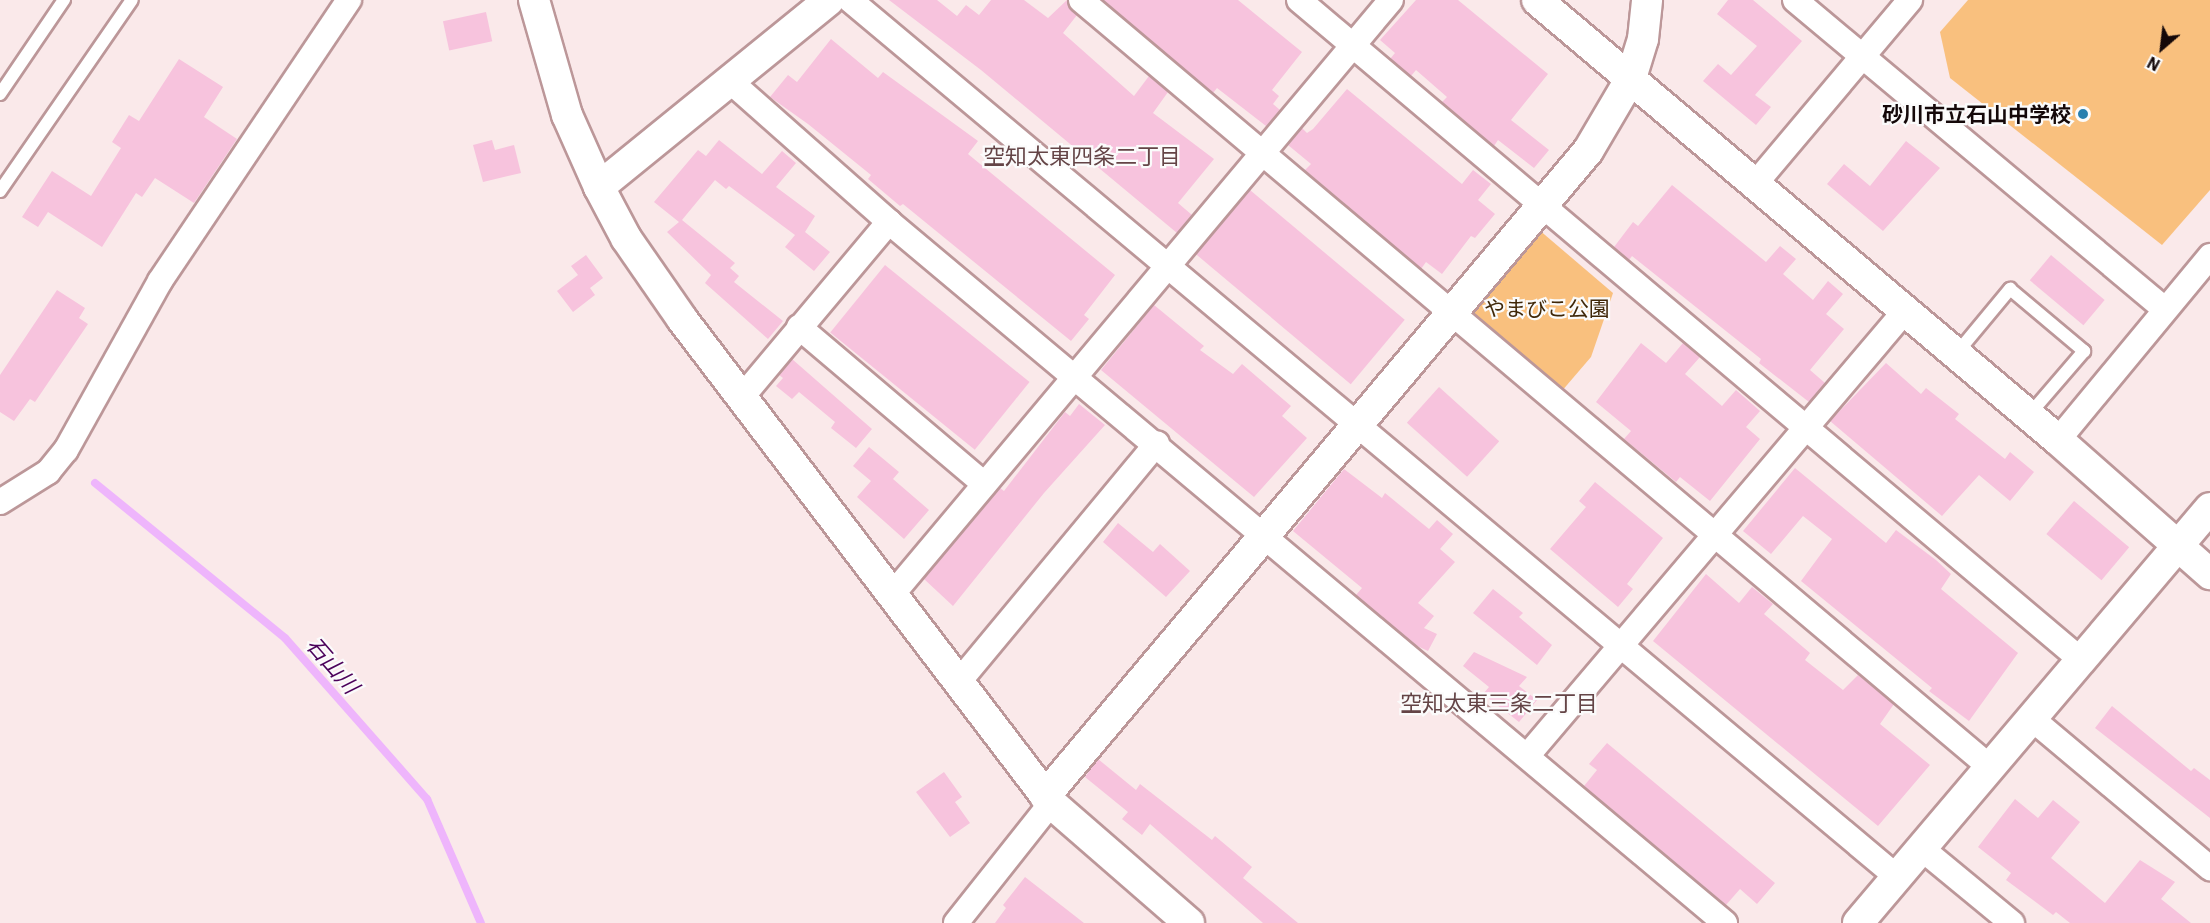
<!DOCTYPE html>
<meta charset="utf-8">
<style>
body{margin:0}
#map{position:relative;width:2210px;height:923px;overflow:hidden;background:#fae9ea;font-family:"IBM Plex Sans","Noto Sans JP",sans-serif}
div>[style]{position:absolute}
.green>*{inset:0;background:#f9c07e}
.stream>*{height:8px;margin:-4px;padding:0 4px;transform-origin:4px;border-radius:4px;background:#eeb5fc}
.building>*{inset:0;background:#f7c3dd;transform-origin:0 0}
.roads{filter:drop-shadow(2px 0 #bc9799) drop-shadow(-2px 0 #bc9799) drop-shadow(0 2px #bc9799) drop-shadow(0 -2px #bc9799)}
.service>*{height:12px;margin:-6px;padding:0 6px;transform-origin:6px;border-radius:6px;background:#fff}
.minor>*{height:24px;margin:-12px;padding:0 12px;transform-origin:12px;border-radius:12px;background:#fff}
.tertiary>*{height:30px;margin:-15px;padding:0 15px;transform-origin:15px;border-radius:15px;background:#fff}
.dots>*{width:16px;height:16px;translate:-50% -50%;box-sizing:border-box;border:3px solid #fbfbfb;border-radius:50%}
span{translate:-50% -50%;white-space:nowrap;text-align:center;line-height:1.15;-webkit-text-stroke:4.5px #fbfbfb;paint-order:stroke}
.poi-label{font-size:21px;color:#140809;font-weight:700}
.right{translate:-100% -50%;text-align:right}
.park-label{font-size:21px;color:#402808}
.neighbourhood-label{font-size:22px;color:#644446}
.water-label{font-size:22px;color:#4c025a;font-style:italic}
.north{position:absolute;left:2132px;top:18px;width:60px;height:60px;-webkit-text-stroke:4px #fbfbfb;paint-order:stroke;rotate:208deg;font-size:16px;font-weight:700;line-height:24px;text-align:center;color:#140809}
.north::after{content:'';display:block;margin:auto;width:21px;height:27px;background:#140809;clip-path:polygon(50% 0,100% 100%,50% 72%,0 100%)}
</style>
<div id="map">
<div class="green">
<div style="clip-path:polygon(1968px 0,2210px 0,2210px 190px,2162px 245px,1950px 78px,1940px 32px)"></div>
<div style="clip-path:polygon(1538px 229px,1613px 293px,1591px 357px,1561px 392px,1467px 312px)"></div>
</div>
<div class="stream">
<div style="left:95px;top:483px;width:245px;rotate:39.2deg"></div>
<div style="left:285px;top:638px;width:215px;rotate:48.6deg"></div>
<div style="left:427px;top:799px;width:135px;rotate:66.5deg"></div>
</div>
<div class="building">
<div style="clip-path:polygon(889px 0,937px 0,957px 16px,966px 5px,979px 15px,991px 0,1024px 0,1048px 18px,1067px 0,1077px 15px,1063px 33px,1134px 96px,1149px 76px,1168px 92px,1153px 113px,1214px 159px,1178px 203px,1192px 215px,1177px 233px,981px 70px)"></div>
<div style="clip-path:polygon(1103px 0,1238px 0,1302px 52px,1272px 90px,1279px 96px,1273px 104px,1280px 110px,1266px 126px,1217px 88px,1213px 93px)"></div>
<div style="clip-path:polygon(1416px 0,1458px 0,1548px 74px,1511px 120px,1549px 150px,1534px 168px,1498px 140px,1494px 146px,1442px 102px,1447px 97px,1416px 70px,1411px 76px,1390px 59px,1395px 53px,1380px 40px)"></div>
<div style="clip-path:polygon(1728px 0,1753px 0,1802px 41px,1755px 95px,1771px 107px,1756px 125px,1703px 81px,1718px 64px,1731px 75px,1757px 46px,1717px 14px)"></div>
<div style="left:486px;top:12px;width:30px;height:44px;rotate:78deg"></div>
<div style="clip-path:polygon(831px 39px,878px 78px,883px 72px,978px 141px,968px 154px,1115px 275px,1084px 315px,1089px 319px,1071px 341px,903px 204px,900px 206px,868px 179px,871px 175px,808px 124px,770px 97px,788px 75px,797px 82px)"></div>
<div style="clip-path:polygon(179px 59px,223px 87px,204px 117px,237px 139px,194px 203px,155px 178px,142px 197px,136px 193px,102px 247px,48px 212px,38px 227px,22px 217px,52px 171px,91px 196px,121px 148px,112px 142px,129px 115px,139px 121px)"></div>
<div style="clip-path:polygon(1347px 89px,1462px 184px,1473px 170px,1491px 184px,1478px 200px,1495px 214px,1475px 238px,1471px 236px,1442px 274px,1426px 262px,1421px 269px,1305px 170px,1311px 164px,1288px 145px,1302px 128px,1307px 133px,1313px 129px)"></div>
<div style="clip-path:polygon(492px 140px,495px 150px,514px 145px,521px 173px,483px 182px,473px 145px)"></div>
<div style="clip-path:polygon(719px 140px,762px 174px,782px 151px,796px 163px,776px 187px,815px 216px,805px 232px,830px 252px,814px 271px,785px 247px,795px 235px,729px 186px,726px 189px,715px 180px,682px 220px,735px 263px,730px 268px,739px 276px,734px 282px,783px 321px,768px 339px,705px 283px,711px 275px,667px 232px,679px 222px,654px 202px,698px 150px,706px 156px)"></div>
<div style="clip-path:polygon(1906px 141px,1940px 168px,1883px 231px,1827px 184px,1844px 164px,1870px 186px)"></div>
<div style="clip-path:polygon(1672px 185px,1766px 262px,1780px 246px,1796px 259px,1783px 274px,1813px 300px,1828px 281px,1843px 294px,1826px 314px,1844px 329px,1810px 370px,1825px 383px,1809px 402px,1759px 363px,1761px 359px,1632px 256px,1629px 260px,1614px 247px,1633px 222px,1638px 226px)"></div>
<div style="left:1250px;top:190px;width:202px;height:84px;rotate:40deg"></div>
<div style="clip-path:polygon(586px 255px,603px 278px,590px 288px,595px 295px,573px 312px,557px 291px,578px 275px,571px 266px)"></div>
<div style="left:2051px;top:255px;width:70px;height:33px;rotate:40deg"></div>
<div style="left:885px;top:265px;width:186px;height:87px;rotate:39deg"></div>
<div style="clip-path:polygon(57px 290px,85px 308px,79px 318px,88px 324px,35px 402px,30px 399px,14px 421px,0 412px,0 375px)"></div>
<div style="clip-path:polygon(1154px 305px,1204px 346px,1200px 350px,1233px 374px,1242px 364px,1291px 406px,1282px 416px,1307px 438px,1254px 497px,1101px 370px)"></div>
<div style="clip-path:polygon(1641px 343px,1666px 363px,1683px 343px,1700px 357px,1685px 374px,1722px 406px,1736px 390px,1760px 411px,1746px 427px,1760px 439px,1710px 501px,1680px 477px,1676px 482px,1624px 439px,1631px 431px,1596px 402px)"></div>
<div style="clip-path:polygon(792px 359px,872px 429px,856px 448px,831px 428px,835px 422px,799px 392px,792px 399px,776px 386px,783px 378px,779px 375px)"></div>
<div style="clip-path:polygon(1886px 363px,1921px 394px,1926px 388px,1959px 414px,1955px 419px,2005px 459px,2010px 452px,2034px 472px,2010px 501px,1979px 475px,1942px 516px,1830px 421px)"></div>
<div style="left:1439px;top:387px;width:81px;height:48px;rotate:42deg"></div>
<div style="clip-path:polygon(1079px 404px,1105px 425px,1044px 493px,953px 606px,924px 579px,1000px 488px,1004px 491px,1065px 412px,1070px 416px)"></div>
<div style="clip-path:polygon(869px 447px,899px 472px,893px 479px,929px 510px,904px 539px,857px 497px,871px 481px,853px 466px)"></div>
<div style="clip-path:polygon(1795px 468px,1886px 543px,1896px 530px,1936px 560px,1951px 574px,1941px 589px,2018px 653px,1969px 721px,1929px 691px,1932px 688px,1801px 581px,1832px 539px,1803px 516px,1771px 554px,1743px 531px)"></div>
<div style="clip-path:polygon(1344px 469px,1382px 498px,1385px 493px,1429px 529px,1437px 520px,1453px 534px,1440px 549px,1455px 562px,1418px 603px,1434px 616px,1424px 628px,1437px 634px,1428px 651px,1415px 645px,1356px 595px,1362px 588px,1293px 531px)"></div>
<div style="clip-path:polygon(1595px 482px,1663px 538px,1627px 584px,1633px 589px,1618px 607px,1550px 549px,1586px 507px,1579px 501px)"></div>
<div style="left:2074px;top:501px;width:72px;height:43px;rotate:40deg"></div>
<div style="clip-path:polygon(1118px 523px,1153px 552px,1160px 544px,1190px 571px,1166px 597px,1103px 542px)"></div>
<div style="clip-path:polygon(1706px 574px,1739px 603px,1752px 587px,1773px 604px,1764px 614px,1810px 653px,1805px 660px,1843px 690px,1858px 675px,1894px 704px,1880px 724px,1930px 765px,1878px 826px,1653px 641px)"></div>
<div style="clip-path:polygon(1493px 589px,1523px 613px,1519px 617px,1552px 645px,1537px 665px,1473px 613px)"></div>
<div style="clip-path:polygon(1474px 652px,1527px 677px,1519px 686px,1537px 700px,1519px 722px,1483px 694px,1489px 687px,1463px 666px)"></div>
<div style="clip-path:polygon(2112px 706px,2191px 771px,2194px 768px,2210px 780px,2210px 818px,2095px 728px)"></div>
<div style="clip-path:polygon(1607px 743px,1775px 883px,1757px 904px,1740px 889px,1726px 905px,1584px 786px,1597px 770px,1589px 764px)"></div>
<div style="clip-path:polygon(1098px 759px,1136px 790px,1140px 784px,1212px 840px,1215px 836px,1252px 867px,1243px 878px,1298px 923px,1263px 923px,1150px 824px,1142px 835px,1122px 819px,1128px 812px,1085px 777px)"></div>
<div style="clip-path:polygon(944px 772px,962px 797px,955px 802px,970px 823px,950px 837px,916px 792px)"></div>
<div style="clip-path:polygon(2015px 799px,2038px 818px,2053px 800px,2080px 822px,2051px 858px,2105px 903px,2140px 860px,2175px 882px,2161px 899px,2191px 923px,2070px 923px,2056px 912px,2053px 915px,2006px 880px,2011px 873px,1978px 847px)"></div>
<div style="clip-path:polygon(1025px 877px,1084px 923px,995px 923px,1006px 908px,1003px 905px)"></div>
</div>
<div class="roads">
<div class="service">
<div style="left:0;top:94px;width:114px;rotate:-55.8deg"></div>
<div style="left:0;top:191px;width:232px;rotate:-55.4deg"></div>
<div style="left:1956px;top:354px;width:85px;rotate:-50.3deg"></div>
<div style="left:2010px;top:289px;width:97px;rotate:40deg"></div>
<div style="left:2084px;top:351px;width:84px;rotate:130.7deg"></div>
</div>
<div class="minor">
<div style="left:850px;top:0;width:1366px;rotate:39.95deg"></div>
<div style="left:1081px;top:0;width:1189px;rotate:40.16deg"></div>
<div style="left:1299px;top:0;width:1022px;rotate:40.16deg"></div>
<div style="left:1795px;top:0;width:482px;rotate:39.9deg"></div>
<div style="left:731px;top:82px;width:211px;rotate:41.5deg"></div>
<div style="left:889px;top:222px;width:1091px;rotate:39.98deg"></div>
<div style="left:1755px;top:184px;width:241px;rotate:-49.9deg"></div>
<div style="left:799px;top:327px;width:243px;rotate:40.3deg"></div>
<div style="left:742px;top:397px;width:229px;rotate:-50deg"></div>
<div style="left:2058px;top:440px;width:239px;rotate:-50.4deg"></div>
<div style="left:0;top:502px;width:57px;rotate:-32deg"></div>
<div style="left:48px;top:472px;width:28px;rotate:-51deg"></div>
<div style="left:66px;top:450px;width:193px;rotate:-60.9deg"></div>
<div style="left:160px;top:281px;width:339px;rotate:-56.1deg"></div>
<div style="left:891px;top:596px;width:778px;rotate:-50.01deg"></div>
<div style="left:957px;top:684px;width:313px;rotate:-50.3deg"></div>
<div style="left:2031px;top:718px;width:234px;rotate:40deg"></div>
<div style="left:1528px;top:755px;width:582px;rotate:-49.67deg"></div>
<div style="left:1921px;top:848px;width:118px;rotate:39.5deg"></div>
<div style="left:956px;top:923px;width:153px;rotate:-51.6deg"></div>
</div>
<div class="tertiary">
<div style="left:534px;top:0;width:120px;rotate:74deg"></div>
<div style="left:567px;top:115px;width:79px;rotate:66deg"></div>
<div style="left:599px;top:187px;width:58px;rotate:62.1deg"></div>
<div style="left:626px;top:238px;width:98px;rotate:55.3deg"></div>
<div style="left:682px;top:319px;width:609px;rotate:52.68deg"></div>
<div style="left:1051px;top:803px;width:183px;rotate:41deg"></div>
<div style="left:1537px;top:0;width:682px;rotate:40.18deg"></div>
<div style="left:2058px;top:440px;width:203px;rotate:41.4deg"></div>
<div style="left:599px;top:187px;width:296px;rotate:-39.1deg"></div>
<div style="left:1045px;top:796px;width:843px;rotate:-49.91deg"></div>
<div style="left:1588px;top:151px;width:85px;rotate:-59.5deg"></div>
<div style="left:1631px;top:78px;width:41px;rotate:-72.9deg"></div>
<div style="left:1643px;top:39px;width:39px;rotate:-84deg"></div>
<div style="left:1858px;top:923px;width:544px;rotate:-49.7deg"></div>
</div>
</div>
<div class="dots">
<div style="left:2083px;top:114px;background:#2980af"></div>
</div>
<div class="poi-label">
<span class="right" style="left:2071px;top:114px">砂川市立石山中学校</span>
</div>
<div class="park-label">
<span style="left:1547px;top:308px">やまびこ公園</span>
</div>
<div class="neighbourhood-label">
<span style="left:1082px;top:156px">空知太東四条二丁目</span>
<span style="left:1499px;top:703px">空知太東三条二丁目</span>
</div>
<div class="water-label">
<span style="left:333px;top:665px;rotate:49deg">石山川</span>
</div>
<div class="north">N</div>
</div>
